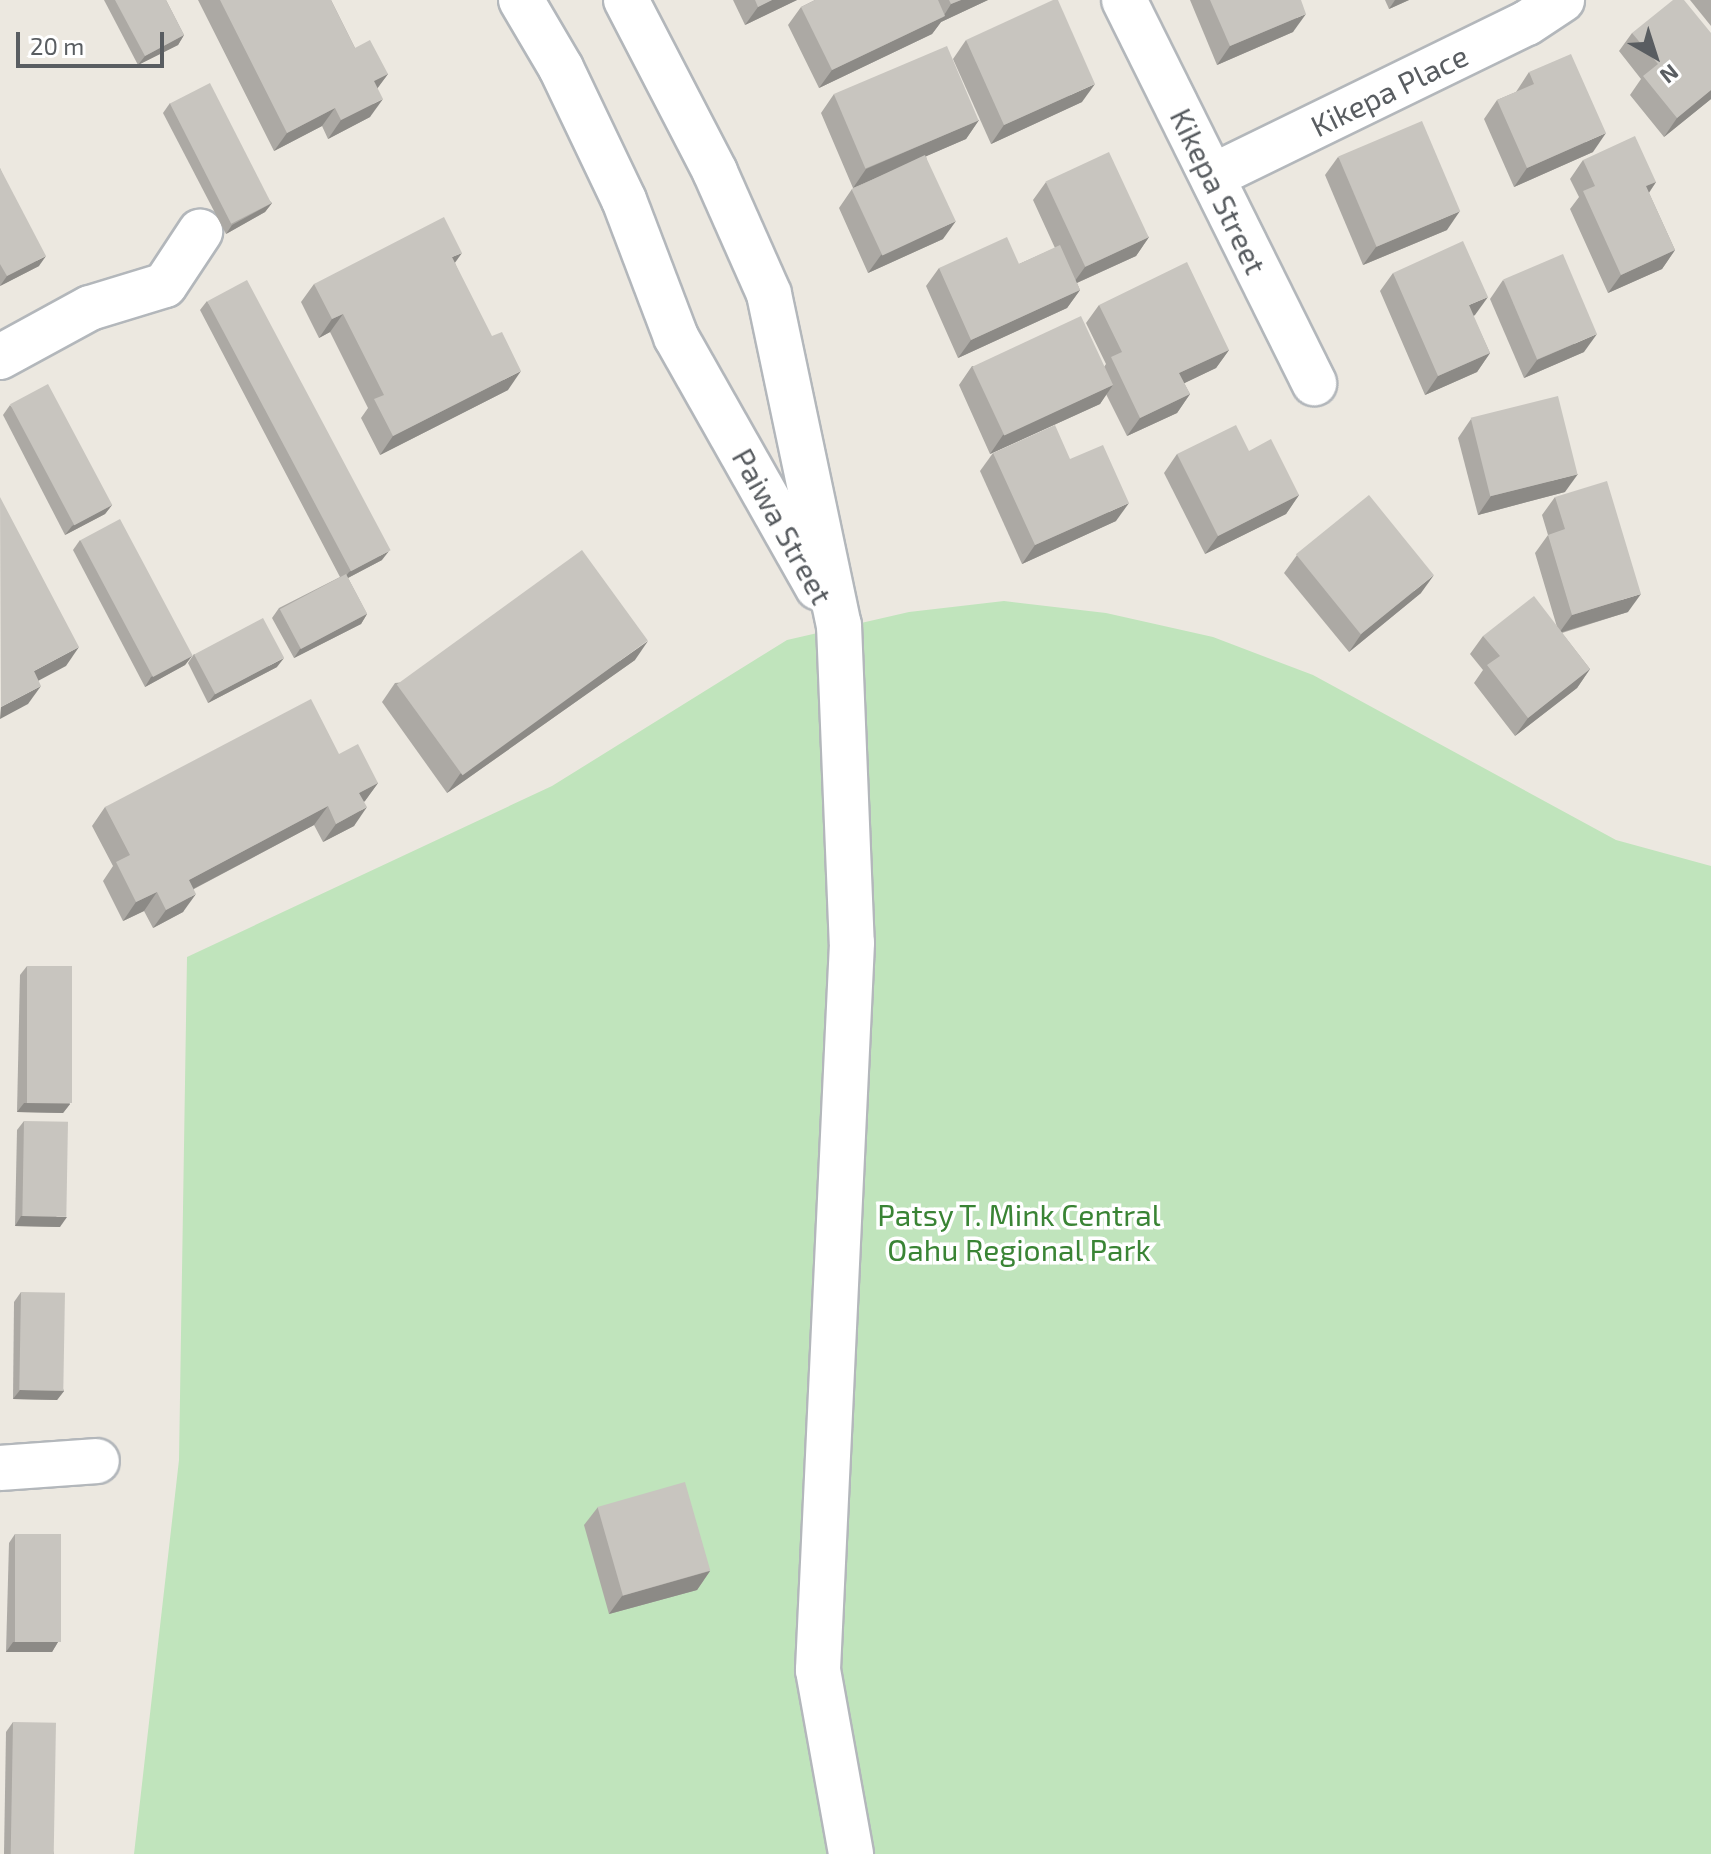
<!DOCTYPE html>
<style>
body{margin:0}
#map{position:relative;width:1711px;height:1854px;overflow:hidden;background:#ece8e0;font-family:"Exo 2",sans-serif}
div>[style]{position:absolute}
.green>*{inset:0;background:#c0e4bc}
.roads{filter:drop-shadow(2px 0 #b3b7bb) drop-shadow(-2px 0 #b3b7bb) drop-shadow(0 2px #b3b7bb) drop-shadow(0 -2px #b3b7bb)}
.minor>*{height:44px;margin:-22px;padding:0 22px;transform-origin:22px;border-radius:22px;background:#fff}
.wall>*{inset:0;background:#aca9a4}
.shaded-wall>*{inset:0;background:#8c8a86}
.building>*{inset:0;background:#c8c5bf;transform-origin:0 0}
span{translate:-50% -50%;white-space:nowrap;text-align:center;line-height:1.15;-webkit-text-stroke:7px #fff;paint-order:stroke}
.street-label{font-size:30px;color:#595d61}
.park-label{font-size:30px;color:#3a8435}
.north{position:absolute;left:1615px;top:16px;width:80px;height:80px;-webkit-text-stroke:6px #fff;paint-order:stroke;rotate:141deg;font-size:22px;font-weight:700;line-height:32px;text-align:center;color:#595d61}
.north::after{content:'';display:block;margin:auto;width:28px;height:36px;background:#595d61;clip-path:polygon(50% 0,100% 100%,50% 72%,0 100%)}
.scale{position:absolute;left:16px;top:32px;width:148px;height:36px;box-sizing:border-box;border:4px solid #595d61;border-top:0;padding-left:10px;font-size:24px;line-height:28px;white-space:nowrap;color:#595d61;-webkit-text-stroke:6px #fff;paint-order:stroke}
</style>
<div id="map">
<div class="green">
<div style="clip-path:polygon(1004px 601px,1106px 613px,1213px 637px,1313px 675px,1616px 840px,1711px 866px,1711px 1854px,134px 1854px,179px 1460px,187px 957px,552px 786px,787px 640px,909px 612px)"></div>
</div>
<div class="roads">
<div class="minor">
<div style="left:521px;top:0;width:79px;rotate:59.5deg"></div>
<div style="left:561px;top:68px;width:146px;rotate:64.5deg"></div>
<div style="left:624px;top:200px;width:147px;rotate:69.2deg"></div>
<div style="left:676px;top:337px;width:288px;rotate:60.5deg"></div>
<div style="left:626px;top:0;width:194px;rotate:62.6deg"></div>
<div style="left:715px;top:172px;width:133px;rotate:66.1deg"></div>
<div style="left:769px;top:294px;width:338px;rotate:78.1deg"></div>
<div style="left:839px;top:625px;width:318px;rotate:87.7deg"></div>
<div style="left:852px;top:943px;width:728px;rotate:92.68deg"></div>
<div style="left:818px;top:1670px;width:187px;rotate:79.8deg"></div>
<div style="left:1124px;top:0;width:428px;rotate:63.6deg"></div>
<div style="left:1213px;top:176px;width:349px;rotate:-26deg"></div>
<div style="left:1527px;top:23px;width:42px;rotate:-33.3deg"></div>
<div style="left:0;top:357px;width:102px;rotate:-28.6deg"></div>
<div style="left:90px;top:308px;width:78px;rotate:-17deg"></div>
<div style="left:165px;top:285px;width:64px;rotate:-56.6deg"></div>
<div style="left:0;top:1468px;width:97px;rotate:-4.1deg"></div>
</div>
</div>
<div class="wall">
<div style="clip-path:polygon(104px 0,166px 0,184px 35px,178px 45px,138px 65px)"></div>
<div style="clip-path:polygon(198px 0,331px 0,355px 48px,388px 74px,377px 88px,370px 117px,328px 139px,322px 126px,274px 151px)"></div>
<div style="clip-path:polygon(733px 0,797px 0,745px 25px)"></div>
<div style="clip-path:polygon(815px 0,988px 0,941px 22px,932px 34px,819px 88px,788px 25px,801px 7px)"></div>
<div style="clip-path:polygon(1190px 0,1301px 0,1293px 32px,1217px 65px)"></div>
<div style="clip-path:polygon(1385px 0,1409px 0,1389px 9px)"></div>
<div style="clip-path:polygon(1690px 0,1711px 0,1711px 26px)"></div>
<div style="clip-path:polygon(1632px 33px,1711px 33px,1711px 99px,1664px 137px,1630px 95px,1641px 79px,1619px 51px)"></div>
<div style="clip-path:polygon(966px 40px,1082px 102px,991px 144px,953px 59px)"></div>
<div style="clip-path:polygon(1529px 72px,1593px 152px,1514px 187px,1484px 119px,1497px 100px,1516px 92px)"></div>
<div style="clip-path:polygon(834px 94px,979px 120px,966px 139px,926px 156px,943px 239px,868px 273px,839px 208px,852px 189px,884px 174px,853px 188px,821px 113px)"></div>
<div style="clip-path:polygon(170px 103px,272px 203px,265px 212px,226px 234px,163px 113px)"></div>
<div style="clip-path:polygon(1338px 157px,1447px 230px,1363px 265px,1325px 175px)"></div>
<div style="clip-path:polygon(1583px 160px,1656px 182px,1649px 193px,1675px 250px,1662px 269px,1608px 293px,1570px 209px,1579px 197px,1570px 179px)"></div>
<div style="clip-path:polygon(0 168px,39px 266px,0 286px)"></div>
<div style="clip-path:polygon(1046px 182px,1149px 237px,1136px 256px,1077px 283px,1080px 290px,1067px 308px,958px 358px,926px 286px,939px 268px,1019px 264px,1055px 248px,1033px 200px)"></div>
<div style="clip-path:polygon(455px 263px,508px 390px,380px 455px,361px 418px,368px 408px,330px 332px,319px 338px,301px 302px,314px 284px)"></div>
<div style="clip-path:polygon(1393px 273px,1475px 315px,1473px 316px,1490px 353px,1477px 372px,1425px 395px,1380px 291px)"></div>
<div style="clip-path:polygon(1503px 280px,1584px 352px,1524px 378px,1490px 299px)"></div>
<div style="clip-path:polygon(207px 301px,382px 560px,348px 578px,367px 614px,361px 624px,294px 658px,272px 618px,279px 608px,340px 577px,200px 310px)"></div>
<div style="clip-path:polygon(1099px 305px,1229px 350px,1216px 368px,1184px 383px,1190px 394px,1177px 413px,1127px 436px,1106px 394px,1100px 404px,990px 454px,959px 385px,972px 366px,1104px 367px,1106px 364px,1086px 323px)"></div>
<div style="clip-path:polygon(10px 405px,112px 505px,105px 514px,65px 535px,3px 415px)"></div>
<div style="clip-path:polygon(1471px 419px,1565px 492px,1478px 515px,1458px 438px)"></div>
<div style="clip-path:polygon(1249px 451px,1299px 495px,1286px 514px,1205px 554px,1164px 473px,1177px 454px)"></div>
<div style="clip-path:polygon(993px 453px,1070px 459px,1116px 521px,1022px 564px,980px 471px)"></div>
<div style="clip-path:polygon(1555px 497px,1628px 612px,1562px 633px,1590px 669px,1577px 688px,1515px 736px,1474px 683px,1483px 670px,1470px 654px,1483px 636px,1557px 627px,1535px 553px,1548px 535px,1542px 515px)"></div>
<div style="clip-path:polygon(80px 540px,192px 656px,185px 665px,145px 687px,73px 550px)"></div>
<div style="clip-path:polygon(1297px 555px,1421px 593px,1349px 652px,1284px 573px)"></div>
<div style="clip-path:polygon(194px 654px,277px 667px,208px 703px,188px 663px)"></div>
<div style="clip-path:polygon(635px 660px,447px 793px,382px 702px,395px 683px)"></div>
<div style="clip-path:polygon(339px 754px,378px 783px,364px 802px,354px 826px,323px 842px,314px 825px,194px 889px,183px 912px,153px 928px,144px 911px,123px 921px,103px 881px,113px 866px,92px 826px,105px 807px)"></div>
<div style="clip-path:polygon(27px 966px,70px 1104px,63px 1113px,17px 1112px,20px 975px)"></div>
<div style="clip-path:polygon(24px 1121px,60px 1227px,15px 1226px,17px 1130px)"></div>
<div style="clip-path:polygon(21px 1292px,64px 1391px,57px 1400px,13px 1399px,14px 1302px)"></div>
<div style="clip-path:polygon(598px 1507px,710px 1571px,697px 1590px,609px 1614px,584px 1525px)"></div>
<div style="clip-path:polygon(15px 1534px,58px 1642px,52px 1652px,6px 1652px,9px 1543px)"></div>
<div style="clip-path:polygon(13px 1722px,54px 1854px,4px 1854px,6px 1732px)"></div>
</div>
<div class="shaded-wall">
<div style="clip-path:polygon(772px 0,797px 0,745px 25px,758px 7px)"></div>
<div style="clip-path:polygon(961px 0,988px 0,941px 22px,932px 34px,819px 88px,832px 70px,943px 17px,951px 4px)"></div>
<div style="clip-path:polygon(1395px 0,1409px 0,1389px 9px)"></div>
<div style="clip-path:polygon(1306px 14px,1293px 32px,1217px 65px,1230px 46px)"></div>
<div style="clip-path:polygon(184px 35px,178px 45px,138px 65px,145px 56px)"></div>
<div style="clip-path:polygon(388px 74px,374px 93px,374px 81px)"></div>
<div style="clip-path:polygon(1095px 84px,1082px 102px,991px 144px,1004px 125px)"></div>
<div style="clip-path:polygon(1711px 90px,1711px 99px,1664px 137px,1677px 118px)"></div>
<div style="clip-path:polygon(383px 99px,370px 117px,328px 139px,341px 120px)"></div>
<div style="clip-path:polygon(335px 108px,322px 126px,274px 151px,287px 133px)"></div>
<div style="clip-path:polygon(979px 120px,966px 139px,853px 188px,866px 169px)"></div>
<div style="clip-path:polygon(1606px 133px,1593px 152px,1514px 187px,1527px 168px)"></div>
<div style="clip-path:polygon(1656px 182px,1643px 201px,1646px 186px)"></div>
<div style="clip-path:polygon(272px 203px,265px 212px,226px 234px,232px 225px)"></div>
<div style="clip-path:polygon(1460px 211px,1447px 230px,1363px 265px,1376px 247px)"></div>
<div style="clip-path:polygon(956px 221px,943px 239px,868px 273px,881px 255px)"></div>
<div style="clip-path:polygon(1149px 237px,1136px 256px,1072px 285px,1085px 267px)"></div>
<div style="clip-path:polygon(1675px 250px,1662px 269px,1608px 293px,1621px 275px)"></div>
<div style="clip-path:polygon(462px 253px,449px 271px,452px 257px)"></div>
<div style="clip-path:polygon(46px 256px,39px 266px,0 286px,7px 276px)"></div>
<div style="clip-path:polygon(1080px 290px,1067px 308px,958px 358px,971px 340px)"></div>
<div style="clip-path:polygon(1488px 297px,1475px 315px,1456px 323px,1469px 305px)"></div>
<div style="clip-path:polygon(343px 314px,330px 332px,319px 338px,332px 319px)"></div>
<div style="clip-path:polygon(1597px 334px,1584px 352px,1524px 378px,1537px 360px)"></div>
<div style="clip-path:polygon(1229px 350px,1216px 368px,1166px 392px,1179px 373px)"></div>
<div style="clip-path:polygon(1490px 353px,1477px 372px,1425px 395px,1438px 376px)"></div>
<div style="clip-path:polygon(521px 371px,508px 390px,380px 455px,393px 436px)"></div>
<div style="clip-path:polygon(1113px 385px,1100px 404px,990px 454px,1003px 435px)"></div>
<div style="clip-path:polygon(1190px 394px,1177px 413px,1127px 436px,1140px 418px)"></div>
<div style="clip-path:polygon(1578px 474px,1565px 492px,1478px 515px,1491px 496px)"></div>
<div style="clip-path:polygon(1299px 495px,1286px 514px,1205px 554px,1218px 536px)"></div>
<div style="clip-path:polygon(1129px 503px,1116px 521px,1022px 564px,1035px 545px)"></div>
<div style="clip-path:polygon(112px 505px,105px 514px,65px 535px,72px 526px)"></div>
<div style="clip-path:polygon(389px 551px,382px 560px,342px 581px,349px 572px)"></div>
<div style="clip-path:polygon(1434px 575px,1421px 593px,1349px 652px,1362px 633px)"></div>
<div style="clip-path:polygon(1641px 594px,1628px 612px,1559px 633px,1572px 615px)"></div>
<div style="clip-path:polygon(367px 614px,361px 624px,294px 658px,300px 649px)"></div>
<div style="clip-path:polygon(648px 641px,635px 660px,447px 793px,460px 774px)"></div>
<div style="clip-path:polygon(79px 647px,66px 666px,21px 690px,34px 671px)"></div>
<div style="clip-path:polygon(192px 656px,185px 665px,145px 687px,151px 677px)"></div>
<div style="clip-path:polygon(284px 658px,277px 667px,208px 703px,215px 694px)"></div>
<div style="clip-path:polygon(1590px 669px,1577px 688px,1515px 736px,1528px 718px)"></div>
<div style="clip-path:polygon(41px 686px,28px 704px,0 719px,1px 707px)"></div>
<div style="clip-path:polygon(378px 783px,365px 801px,346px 812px,359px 793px)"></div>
<div style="clip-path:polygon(328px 806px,314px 825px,176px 898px,189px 880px)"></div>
<div style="clip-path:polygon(367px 807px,354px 826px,323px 842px,336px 824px)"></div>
<div style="clip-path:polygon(157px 892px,144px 911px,123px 921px,136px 902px)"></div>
<div style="clip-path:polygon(196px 894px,183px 912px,153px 928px,166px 910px)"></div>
<div style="clip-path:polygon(24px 1103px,70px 1104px,63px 1113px,17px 1112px)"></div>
<div style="clip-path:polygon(21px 1216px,67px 1217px,60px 1227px,15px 1226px)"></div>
<div style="clip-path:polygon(20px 1390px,64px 1391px,57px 1400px,13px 1399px)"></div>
<div style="clip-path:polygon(710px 1571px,697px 1590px,609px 1614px,622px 1596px)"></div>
<div style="clip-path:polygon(13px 1642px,58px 1642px,52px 1652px,6px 1652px)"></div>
</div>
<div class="building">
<div style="clip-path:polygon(115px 0,166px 0,184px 35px,145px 56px)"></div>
<div style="clip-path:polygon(220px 0,331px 0,355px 48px,370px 40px,388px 74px,374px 81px,383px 99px,341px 120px,335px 108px,287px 133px)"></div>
<div style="clip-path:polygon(755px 0,772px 0,758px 7px)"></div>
<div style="clip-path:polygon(815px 0,938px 0,945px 16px,832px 70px,801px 7px)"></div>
<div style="clip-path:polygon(949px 0,961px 0,951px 4px)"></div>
<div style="clip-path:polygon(1053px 0,1058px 0,1095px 84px,1004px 125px,966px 40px)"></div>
<div style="clip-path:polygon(1210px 0,1301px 0,1306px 14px,1230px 46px)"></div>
<div style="clip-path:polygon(1673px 0,1684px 0,1711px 33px,1711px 90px,1677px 118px,1643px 76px,1658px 64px,1632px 33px)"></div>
<div style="left:947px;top:46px;width:81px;height:123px;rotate:67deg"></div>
<div style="clip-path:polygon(1571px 54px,1606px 133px,1527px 168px,1497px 100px,1534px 84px,1529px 72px)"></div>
<div style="left:210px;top:83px;width:135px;height:45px;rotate:63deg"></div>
<div style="left:1422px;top:121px;width:98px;height:91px;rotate:67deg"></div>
<div style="clip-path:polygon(1635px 136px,1656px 182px,1646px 186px,1675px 250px,1621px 275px,1583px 191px,1595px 186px,1583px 160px)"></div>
<div style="left:1109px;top:152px;width:94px;height:70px;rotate:65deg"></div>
<div style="left:925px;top:155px;width:73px;height:81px;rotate:65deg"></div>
<div style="clip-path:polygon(0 168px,46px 256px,7px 276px,0 264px)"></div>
<div style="clip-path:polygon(444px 217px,462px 253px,452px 257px,492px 336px,502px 332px,521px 371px,393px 436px,374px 399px,384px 395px,343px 314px,332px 319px,314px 284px)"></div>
<div style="clip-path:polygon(1007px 237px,1019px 264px,1060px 245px,1080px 290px,971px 340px,939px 268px)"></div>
<div style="clip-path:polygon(1463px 241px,1488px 297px,1469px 305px,1490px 353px,1438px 376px,1393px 273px)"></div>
<div style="left:1563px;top:254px;width:87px;height:65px;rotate:67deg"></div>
<div style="clip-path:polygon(1187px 262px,1229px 350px,1179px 373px,1190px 394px,1140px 418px,1111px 357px,1122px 352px,1099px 305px)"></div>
<div style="left:247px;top:280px;width:306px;height:45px;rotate:62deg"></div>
<div style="left:1081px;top:316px;width:76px;height:120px;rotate:65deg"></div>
<div style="left:48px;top:384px;width:137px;height:43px;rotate:62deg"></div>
<div style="left:1558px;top:396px;width:81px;height:90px;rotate:76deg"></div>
<div style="clip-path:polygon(1055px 425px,1070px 459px,1103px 445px,1129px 503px,1035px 545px,993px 453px)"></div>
<div style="clip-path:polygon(1236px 425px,1249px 451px,1271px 439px,1299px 495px,1218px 536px,1177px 454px)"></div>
<div style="clip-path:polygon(1607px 481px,1641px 594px,1572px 615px,1548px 535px,1565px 529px,1555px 497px)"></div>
<div style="left:1369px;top:495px;width:103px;height:94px;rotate:51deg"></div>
<div style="clip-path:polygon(0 497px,79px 647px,34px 671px,41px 686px,1px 707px)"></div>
<div style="left:120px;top:519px;width:155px;height:45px;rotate:62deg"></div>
<div style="left:582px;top:550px;width:112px;height:229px;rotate:54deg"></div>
<div style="left:346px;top:574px;width:45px;height:75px;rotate:62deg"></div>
<div style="clip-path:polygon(1534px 596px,1590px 669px,1528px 718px,1487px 665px,1500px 656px,1483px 636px)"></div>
<div style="left:263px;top:618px;width:45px;height:78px;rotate:62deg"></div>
<div style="clip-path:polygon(311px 699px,339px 754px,358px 744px,378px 783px,359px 793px,367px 807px,336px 824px,328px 806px,189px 880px,196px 894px,166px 910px,157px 892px,136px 902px,116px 862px,130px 855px,105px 807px)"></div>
<div style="left:27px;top:966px;width:45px;height:137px"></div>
<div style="left:24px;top:1121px;width:44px;height:95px;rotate:1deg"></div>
<div style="left:21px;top:1292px;width:44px;height:98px;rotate:1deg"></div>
<div style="left:685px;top:1482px;width:92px;height:91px;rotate:74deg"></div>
<div style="left:15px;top:1534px;width:46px;height:108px"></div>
<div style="left:13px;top:1722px;width:43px;height:132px;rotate:1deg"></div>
</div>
<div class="street-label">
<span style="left:1389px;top:90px;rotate:-26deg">Kikepa Place</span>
<span style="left:1219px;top:191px;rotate:64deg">Kikepa Street</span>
<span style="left:783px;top:526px;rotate:61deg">Paiwa Street</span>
</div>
<div class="park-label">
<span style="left:1019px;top:1231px">Patsy T. Mink Central<br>Oahu Regional Park</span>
</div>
<div class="north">N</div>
<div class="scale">20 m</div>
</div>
